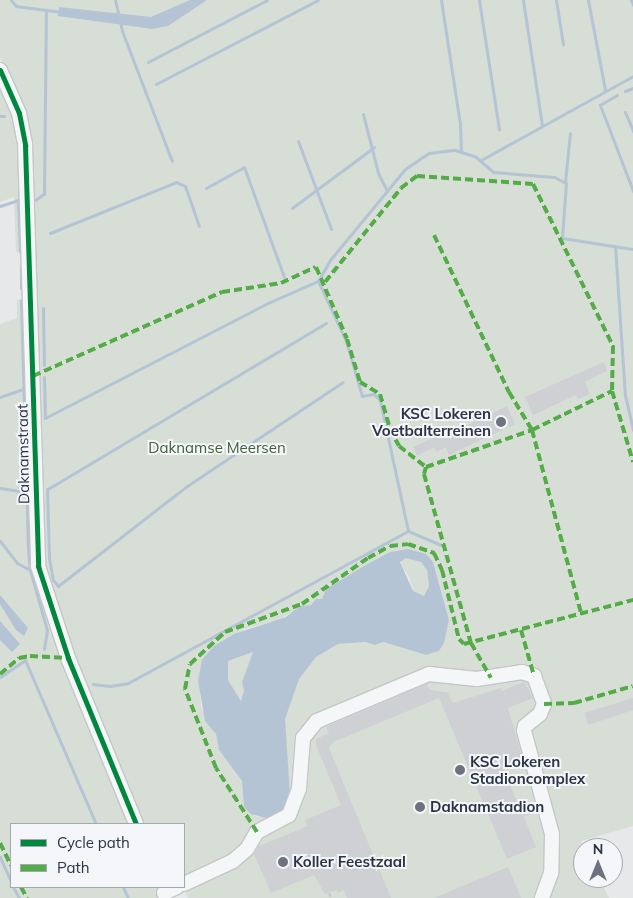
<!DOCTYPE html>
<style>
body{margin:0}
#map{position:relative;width:633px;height:898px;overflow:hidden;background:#e6e8ea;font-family:Mulish,sans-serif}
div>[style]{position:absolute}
.green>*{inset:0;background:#d6ded6}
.water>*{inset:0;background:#b4c4d5}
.stream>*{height:3px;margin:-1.5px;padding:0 1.5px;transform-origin:1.5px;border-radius:1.5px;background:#b4c4d5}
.building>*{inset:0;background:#ced0d3}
.path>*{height:2px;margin-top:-1px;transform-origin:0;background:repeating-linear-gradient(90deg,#c5c6ca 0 4px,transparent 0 8px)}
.roads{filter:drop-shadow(1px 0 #c4c6c8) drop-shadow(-1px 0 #c4c6c8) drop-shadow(0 1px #c4c6c8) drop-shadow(0 -1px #c4c6c8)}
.minor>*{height:14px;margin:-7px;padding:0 7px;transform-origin:7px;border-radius:7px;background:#f5f6f7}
.quiet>*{height:4px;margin-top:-2px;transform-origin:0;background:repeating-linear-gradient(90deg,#54ac47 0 8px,transparent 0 12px)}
.cycleway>*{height:5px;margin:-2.5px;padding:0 2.5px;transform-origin:2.5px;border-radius:2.5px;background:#00873e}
.dots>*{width:14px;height:14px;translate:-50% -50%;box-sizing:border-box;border:2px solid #f4f6f9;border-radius:50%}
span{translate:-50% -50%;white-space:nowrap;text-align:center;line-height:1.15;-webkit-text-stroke:4px #f4f6f9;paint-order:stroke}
.poi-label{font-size:15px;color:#2b3445;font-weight:700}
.right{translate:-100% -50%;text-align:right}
.left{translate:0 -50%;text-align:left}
.park-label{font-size:15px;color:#3f6138}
.street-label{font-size:15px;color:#2b3445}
.legend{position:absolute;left:10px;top:823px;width:175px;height:65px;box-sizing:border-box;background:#f4f6f9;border:1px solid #a4a8b1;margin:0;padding:6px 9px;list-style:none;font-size:15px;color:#2b3445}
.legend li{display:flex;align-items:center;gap:10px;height:25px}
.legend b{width:25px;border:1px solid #a4a8b1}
.north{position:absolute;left:573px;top:838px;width:50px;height:50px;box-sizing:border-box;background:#f4f6f9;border:1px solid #a4a8b1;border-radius:50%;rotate:0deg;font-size:14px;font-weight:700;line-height:20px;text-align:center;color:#2b3445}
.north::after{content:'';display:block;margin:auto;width:18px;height:22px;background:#6c737f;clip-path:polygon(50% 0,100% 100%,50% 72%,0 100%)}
</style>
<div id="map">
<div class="green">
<div style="clip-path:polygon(evenodd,0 0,633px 0,633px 826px,581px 841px,584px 848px,583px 878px,599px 878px,609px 898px,188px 898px,184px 887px,184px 824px,141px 824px,71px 654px,44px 561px,34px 218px,9px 76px,0 57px,0 0,397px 550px,434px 564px,449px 620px,444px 643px,439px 651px,426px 655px,382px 642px,375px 645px,365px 642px,338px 644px,316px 657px,298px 679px,284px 719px,290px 794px,263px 816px,257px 817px,244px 807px,242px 781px,219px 750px,216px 734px,201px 707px,199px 674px,214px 646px,247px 628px,279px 620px,304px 605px,311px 605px,315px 600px,322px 600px,326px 589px,364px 566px,397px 550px)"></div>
<div style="clip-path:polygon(0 78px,19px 140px,24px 252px,16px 252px,14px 197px,0 202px)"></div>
<div style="clip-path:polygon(17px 300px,25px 300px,34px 554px,131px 824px,11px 824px,11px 887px,157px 887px,162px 898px,0 898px,0 324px,17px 318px)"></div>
<div style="clip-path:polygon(409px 558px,421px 562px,427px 570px,429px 586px,424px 596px,413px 591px,409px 576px,402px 567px,401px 559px)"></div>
<div style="clip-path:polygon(253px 652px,242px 682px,244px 691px,241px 701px,228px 680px,228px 661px)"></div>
</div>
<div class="water">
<div style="clip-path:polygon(190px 0,207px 0,168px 26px,152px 29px,58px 16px,59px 7px,151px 17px)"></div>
<div style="clip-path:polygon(evenodd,408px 549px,426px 554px,433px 562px,449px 620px,444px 643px,439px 651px,426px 655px,383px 642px,375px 645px,365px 642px,338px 644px,316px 657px,299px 679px,285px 719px,290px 794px,286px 809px,266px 818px,251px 814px,244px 807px,242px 781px,219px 750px,216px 734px,205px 721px,198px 680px,202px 660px,214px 646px,234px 634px,286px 617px,300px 606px,311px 605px,316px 599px,322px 599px,326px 589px,364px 566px,390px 552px,408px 549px,406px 558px,421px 562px,427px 570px,429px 586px,424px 596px,413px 591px,400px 562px,406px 558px,408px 549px,253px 652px,242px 682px,244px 691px,241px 701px,228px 680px,228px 661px,253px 652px)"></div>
<div style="clip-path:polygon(0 595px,28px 628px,24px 636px,16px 630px,0 604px)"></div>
<div style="clip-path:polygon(0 621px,20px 644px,12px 652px,0 640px)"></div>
</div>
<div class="stream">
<div style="left:11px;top:0;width:8px;rotate:50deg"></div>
<div style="left:16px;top:6px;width:46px;rotate:7.4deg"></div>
<div style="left:115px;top:0;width:32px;rotate:77deg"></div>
<div style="left:122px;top:31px;width:139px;rotate:69deg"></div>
<div style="left:441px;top:0;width:125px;rotate:81.3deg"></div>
<div style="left:460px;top:124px;width:28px;rotate:88deg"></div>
<div style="left:479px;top:0;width:131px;rotate:81.2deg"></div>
<div style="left:523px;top:0;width:126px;rotate:81.4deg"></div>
<div style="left:556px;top:0;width:45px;rotate:81deg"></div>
<div style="left:588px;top:0;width:92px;rotate:79.3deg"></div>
<div style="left:631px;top:0;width:5px;rotate:68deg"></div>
<div style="left:148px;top:62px;width:134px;rotate:-27.5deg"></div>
<div style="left:156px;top:84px;width:182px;rotate:-27.4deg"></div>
<div style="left:625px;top:91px;width:9px;rotate:-21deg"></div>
<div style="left:617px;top:95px;width:20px;rotate:150deg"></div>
<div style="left:600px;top:105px;width:92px;rotate:69deg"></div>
<div style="left:625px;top:112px;width:21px;rotate:67deg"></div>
<div style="left:363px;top:114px;width:61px;rotate:75.7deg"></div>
<div style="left:378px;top:173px;width:20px;rotate:63deg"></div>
<div style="left:0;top:116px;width:4px"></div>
<div style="left:298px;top:141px;width:94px;rotate:69.4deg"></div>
<div style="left:481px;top:160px;width:174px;rotate:-28.9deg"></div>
<div style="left:565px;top:182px;width:49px;rotate:-84.2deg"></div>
<div style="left:206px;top:188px;width:43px;rotate:-28.9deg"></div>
<div style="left:244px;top:167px;width:117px;rotate:70deg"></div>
<div style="left:35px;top:200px;width:11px;rotate:-34deg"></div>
<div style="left:44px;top:194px;width:184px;rotate:-89.4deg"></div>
<div style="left:0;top:206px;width:19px;rotate:-18deg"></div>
<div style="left:292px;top:208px;width:102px;rotate:-36.6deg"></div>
<div style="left:50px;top:233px;width:136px;rotate:-22deg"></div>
<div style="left:176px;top:182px;width:10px;rotate:24deg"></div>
<div style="left:185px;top:186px;width:42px;rotate:70.7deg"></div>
<div style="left:615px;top:246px;width:149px;rotate:86.2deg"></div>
<div style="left:625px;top:395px;width:36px;rotate:77deg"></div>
<div style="left:20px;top:252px;width:52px;rotate:-92.2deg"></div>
<div style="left:18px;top:200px;width:6px"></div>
<div style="left:21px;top:266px;width:22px;rotate:90deg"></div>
<div style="left:21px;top:300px;width:249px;rotate:88.4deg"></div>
<div style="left:28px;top:549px;width:21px;rotate:85deg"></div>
<div style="left:30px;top:570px;width:62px;rotate:74.2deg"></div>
<div style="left:47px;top:630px;width:19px;rotate:99deg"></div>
<div style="left:43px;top:308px;width:57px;rotate:89deg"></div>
<div style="left:326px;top:323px;width:325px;rotate:149.2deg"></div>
<div style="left:47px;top:489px;width:69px;rotate:88.3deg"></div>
<div style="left:49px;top:558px;width:22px;rotate:80deg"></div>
<div style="left:53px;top:580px;width:8px;rotate:50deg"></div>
<div style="left:58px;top:586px;width:163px;rotate:-37.8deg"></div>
<div style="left:187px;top:486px;width:187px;rotate:-33.7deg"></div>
<div style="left:44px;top:377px;width:41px;rotate:88.6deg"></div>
<div style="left:45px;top:418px;width:253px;rotate:-27.3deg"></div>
<div style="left:270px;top:302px;width:52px;rotate:-23.6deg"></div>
<div style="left:0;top:397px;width:24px;rotate:-19deg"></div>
<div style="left:0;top:488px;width:26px;rotate:9deg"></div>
<div style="left:0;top:541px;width:28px;rotate:52deg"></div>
<div style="left:17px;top:563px;width:15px;rotate:28deg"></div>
<div style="left:441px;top:545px;width:36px;rotate:-157deg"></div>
<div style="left:408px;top:531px;width:134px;rotate:-102.1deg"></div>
<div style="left:380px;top:400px;width:8px;rotate:-135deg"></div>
<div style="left:374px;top:394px;width:12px;rotate:171deg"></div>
<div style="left:362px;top:396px;width:57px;rotate:-106.2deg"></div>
<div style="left:346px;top:341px;width:66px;rotate:-115deg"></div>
<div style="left:318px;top:281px;width:24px;rotate:-60deg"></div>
<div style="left:330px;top:260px;width:118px;rotate:-50.5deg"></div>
<div style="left:405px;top:169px;width:29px;rotate:-34deg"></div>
<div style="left:429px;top:153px;width:26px;rotate:-7deg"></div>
<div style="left:455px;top:150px;width:22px;rotate:18deg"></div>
<div style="left:476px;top:157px;width:23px;rotate:41deg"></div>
<div style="left:493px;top:172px;width:61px;rotate:4.7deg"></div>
<div style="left:554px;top:177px;width:13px;rotate:27deg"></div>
<div style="left:566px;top:183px;width:55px;rotate:94.2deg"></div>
<div style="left:562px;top:238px;width:72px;rotate:8.8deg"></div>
<div style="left:0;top:677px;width:30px;rotate:-34deg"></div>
<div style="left:25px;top:660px;width:179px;rotate:66.6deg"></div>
<div style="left:93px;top:684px;width:17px;rotate:7deg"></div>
<div style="left:110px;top:686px;width:18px;rotate:-9deg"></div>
<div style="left:128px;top:683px;width:319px;rotate:-28.5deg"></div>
<div style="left:0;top:857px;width:27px;rotate:66deg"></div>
<div style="left:13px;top:887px;width:13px;rotate:61deg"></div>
<div style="left:123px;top:887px;width:12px;rotate:66deg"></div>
</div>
<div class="building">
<div style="clip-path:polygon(604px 362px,607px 371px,585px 382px,590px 394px,578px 399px,576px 395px,533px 415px,525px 397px)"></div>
<div style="clip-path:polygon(507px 406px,515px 424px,449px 455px,446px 447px,436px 452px,434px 447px,417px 456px,413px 447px,437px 436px,439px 439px)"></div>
<div style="clip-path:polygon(524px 682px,533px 698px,508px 708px,522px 757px,502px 766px,520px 809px,535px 803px,537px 811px,524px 817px,536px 847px,507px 859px,439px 698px,333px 742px,329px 748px,391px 898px,347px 898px,344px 890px,338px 893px,337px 890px,325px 894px,314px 875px,271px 893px,254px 854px,259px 846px,308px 826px,305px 820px,341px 805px,316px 745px,316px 739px,329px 733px,326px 727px,427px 684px,430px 690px,451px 693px,448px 694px,453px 703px,501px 688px,502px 691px)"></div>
<div style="clip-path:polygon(633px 698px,633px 710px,588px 725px,585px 713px)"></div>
<div style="clip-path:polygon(508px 867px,521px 898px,434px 898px)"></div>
</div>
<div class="path">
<div style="left:329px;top:893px;width:5px;rotate:68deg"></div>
</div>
<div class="roads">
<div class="minor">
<div style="left:0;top:70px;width:47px;rotate:66.2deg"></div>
<div style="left:19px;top:113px;width:33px;rotate:79deg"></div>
<div style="left:25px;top:145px;width:421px;rotate:88.2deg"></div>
<div style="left:38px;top:566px;width:97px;rotate:71.9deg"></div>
<div style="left:68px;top:658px;width:179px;rotate:67.7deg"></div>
<div style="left:184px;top:884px;width:54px;rotate:-25.1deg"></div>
<div style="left:233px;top:861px;width:18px;rotate:-41deg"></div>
<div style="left:247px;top:849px;width:20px;rotate:-60deg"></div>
<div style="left:257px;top:832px;width:36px;rotate:-28deg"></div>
<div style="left:289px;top:815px;width:28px;rotate:-69deg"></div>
<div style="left:299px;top:789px;width:51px;rotate:-85.5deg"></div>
<div style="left:303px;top:738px;width:22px;rotate:-51deg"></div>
<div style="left:317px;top:721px;width:121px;rotate:-22.8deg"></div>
<div style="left:429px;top:674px;width:48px;rotate:5.9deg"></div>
<div style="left:477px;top:679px;width:46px;rotate:-8.8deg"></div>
<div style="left:522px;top:672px;width:13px;rotate:18deg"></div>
<div style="left:534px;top:676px;width:30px;rotate:70deg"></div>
<div style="left:544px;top:704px;width:11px;rotate:112deg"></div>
<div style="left:540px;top:714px;width:19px;rotate:141deg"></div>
<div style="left:525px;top:726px;width:5px;rotate:101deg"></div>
<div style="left:524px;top:731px;width:107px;rotate:74.8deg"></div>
<div style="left:552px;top:834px;width:39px;rotate:91deg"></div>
<div style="left:551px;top:873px;width:27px;rotate:110deg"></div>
<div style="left:164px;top:893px;width:14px;rotate:-25deg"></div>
</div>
</div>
<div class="quiet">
<div style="left:434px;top:235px;width:174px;rotate:64.5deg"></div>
<div style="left:509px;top:392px;width:44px;rotate:58.8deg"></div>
<div style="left:532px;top:430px;width:189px;rotate:75deg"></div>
<div style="left:325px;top:282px;width:121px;rotate:-51deg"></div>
<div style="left:401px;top:188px;width:20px;rotate:-37deg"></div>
<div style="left:417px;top:176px;width:116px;rotate:3.9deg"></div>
<div style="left:533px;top:184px;width:181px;rotate:63.7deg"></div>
<div style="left:613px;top:346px;width:45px;rotate:91.3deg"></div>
<div style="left:612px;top:391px;width:74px;rotate:73.5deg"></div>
<div style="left:33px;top:376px;width:207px;rotate:-24deg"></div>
<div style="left:222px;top:292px;width:60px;rotate:-8.7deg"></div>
<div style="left:281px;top:283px;width:38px;rotate:-25deg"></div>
<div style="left:316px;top:267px;width:78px;rotate:66.7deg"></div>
<div style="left:347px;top:339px;width:45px;rotate:73.2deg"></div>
<div style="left:360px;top:382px;width:23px;rotate:31deg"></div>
<div style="left:380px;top:394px;width:36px;rotate:74deg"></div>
<div style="left:390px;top:429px;width:19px;rotate:62deg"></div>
<div style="left:399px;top:446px;width:34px;rotate:38deg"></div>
<div style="left:426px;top:467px;width:7px;rotate:106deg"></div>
<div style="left:424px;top:474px;width:175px;rotate:74.5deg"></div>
<div style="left:471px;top:643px;width:40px;rotate:60.3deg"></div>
<div style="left:426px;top:467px;width:112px;rotate:-19.2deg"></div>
<div style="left:532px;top:430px;width:89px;rotate:-26deg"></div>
<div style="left:521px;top:630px;width:48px;rotate:74.2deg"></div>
<div style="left:0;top:674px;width:25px;rotate:-40deg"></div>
<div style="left:19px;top:658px;width:11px;rotate:-10deg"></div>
<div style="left:30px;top:656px;width:38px;rotate:3deg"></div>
<div style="left:544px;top:704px;width:30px;rotate:-2deg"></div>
<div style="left:574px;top:703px;width:61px;rotate:-16.1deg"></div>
<div style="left:257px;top:832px;width:76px;rotate:-122.6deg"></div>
<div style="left:216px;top:768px;width:85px;rotate:-111.4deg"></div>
<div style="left:185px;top:689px;width:25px;rotate:-79deg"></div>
<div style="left:190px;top:664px;width:47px;rotate:-42.4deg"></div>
<div style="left:225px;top:632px;width:82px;rotate:-20deg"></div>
<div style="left:302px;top:604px;width:80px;rotate:-34.9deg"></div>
<div style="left:368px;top:558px;width:25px;rotate:-29deg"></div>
<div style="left:390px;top:546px;width:18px;rotate:-6deg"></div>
<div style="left:408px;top:544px;width:28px;rotate:19deg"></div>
<div style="left:434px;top:553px;width:19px;rotate:65deg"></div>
<div style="left:442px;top:570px;width:71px;rotate:76.2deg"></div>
<div style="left:459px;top:639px;width:7px;rotate:45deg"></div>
<div style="left:464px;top:644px;width:175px;rotate:-14.6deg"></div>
<div style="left:0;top:843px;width:25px;rotate:64deg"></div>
<div style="left:21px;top:887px;width:13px;rotate:61deg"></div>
</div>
<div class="cycleway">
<div style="left:0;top:70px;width:47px;rotate:66.2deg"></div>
<div style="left:19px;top:113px;width:33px;rotate:79deg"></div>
<div style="left:25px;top:145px;width:421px;rotate:88.2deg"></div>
<div style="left:38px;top:566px;width:97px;rotate:71.9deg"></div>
<div style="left:68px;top:658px;width:179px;rotate:67.7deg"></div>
</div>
<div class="dots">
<div style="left:501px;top:422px;background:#6c737f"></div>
<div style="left:460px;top:770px;background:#6c737f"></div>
<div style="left:420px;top:807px;background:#6c737f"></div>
<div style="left:283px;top:862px;background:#6c737f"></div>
</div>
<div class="poi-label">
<span class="right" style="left:491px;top:422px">KSC Lokeren<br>Voetbalterreinen</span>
<span class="left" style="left:470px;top:770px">KSC Lokeren<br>Stadioncomplex</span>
<span class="left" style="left:430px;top:807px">Daknamstadion</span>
<span class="left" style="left:293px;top:862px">Koller Feestzaal</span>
</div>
<div class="park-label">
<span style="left:217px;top:448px">Daknamse Meersen</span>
</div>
<div class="street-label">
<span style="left:23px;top:454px;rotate:-91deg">Daknamstraat</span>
</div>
<ul class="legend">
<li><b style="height:6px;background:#00873e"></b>Cycle path</li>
<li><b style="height:6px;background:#54ac47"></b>Path</li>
</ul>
<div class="north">N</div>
</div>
